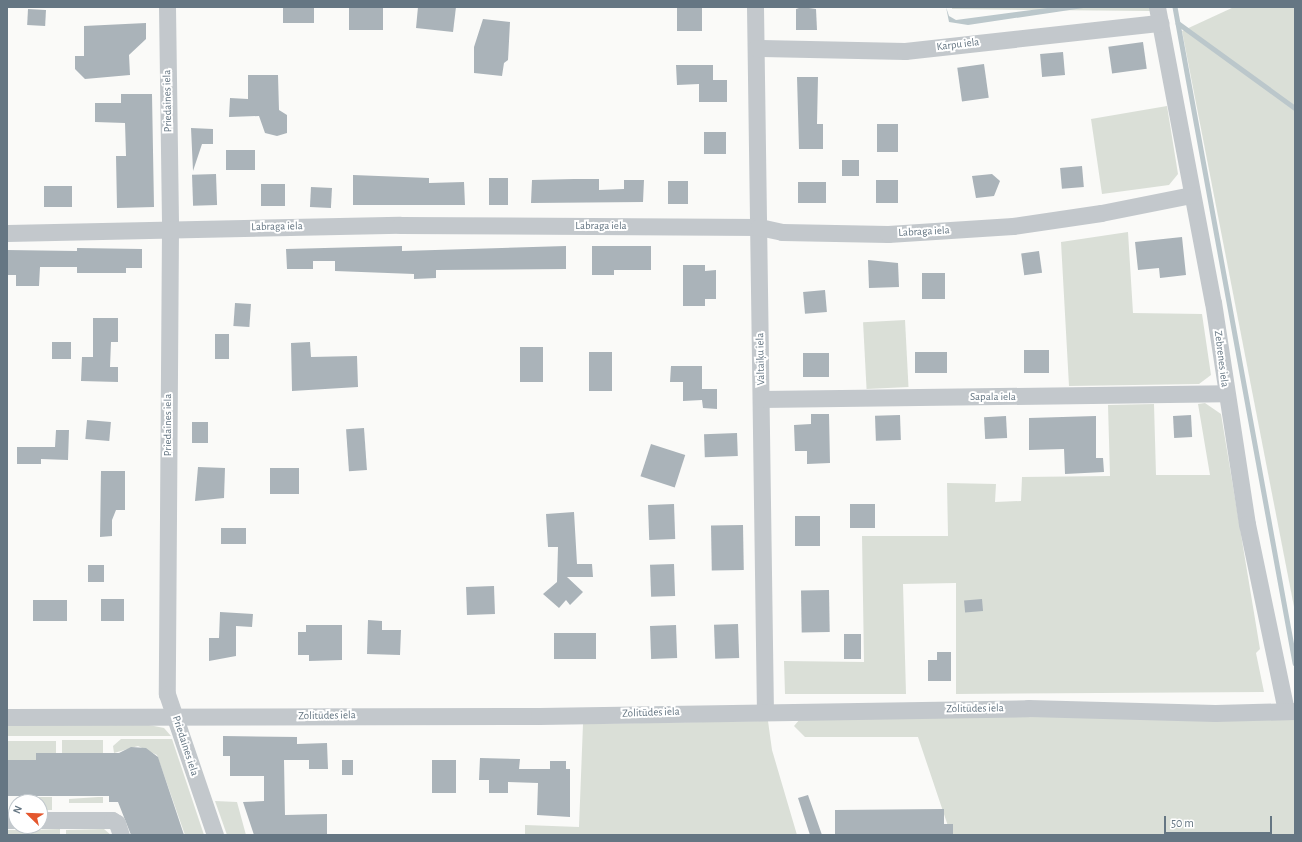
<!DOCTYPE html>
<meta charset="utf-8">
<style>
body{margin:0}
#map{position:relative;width:1302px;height:842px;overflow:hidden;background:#fafaf8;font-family:"Alegreya Sans",sans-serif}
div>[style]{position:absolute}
.green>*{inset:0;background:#dadfd7;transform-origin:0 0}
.water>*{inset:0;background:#bbc7cb}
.stream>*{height:4.5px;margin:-2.25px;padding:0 2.25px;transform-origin:2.25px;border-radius:2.25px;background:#bbc7cb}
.building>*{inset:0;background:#aab3b9;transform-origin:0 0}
.minor>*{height:17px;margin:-8.5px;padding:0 8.5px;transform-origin:8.5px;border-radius:8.5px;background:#c3c8cc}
span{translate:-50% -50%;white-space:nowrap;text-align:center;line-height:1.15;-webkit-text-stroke:4px #fff;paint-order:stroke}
.street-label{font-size:11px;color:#657683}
.frame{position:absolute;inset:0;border:8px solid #657683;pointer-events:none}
.north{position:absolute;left:8px;top:794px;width:40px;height:40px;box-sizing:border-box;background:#fff;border:1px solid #c1c8cd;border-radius:50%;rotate:293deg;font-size:11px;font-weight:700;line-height:16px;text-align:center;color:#657683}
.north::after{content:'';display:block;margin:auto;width:14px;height:18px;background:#e4572e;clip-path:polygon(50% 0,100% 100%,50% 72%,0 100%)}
.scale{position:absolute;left:1164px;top:816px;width:108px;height:18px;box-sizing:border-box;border:2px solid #657683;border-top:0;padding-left:5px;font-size:12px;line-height:14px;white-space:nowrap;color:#657683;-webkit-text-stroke:3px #fff;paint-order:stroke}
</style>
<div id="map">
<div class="green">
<div style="clip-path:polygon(952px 7px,1151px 7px,1152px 11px,952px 9px)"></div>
<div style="clip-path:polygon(1234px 7px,1295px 7px,1295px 612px,1182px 31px)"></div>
<div style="clip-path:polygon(1167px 106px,1178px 174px,1169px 185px,1102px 194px,1091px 119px)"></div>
<div style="clip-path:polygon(1128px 232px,1133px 313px,1202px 314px,1211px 375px,1199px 384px,1069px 386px,1061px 242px)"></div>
<div style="left:905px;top:320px;width:67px;height:42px;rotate:87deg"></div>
<div style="clip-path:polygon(1205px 403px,1221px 414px,1260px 649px,1256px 653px,1264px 692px,956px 694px,956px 583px,903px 584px,906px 694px,785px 694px,784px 661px,864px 662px,862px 536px,948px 536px,947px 483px,996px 484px,995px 502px,1021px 501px,1022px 477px,1110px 476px,1108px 405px,1154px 404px,1156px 475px,1210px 475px,1198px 404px)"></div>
<div style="clip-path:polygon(885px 714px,1295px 719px,1295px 835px,951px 835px,918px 737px,805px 737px,794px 726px,800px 719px)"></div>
<div style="clip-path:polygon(768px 721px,772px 750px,797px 835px,525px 835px,525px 825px,579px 827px,583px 724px)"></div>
<div style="clip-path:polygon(7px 723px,149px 725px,164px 728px,171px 736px,7px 736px)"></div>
<div style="clip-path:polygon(121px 739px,172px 739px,204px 835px,185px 835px,157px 755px,138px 746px,114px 753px,113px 746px)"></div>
<div style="clip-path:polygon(62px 740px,103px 740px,103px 796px,81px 760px,81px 753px,62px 753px)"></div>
<div style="clip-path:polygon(7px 741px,56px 741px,56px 753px,36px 753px,36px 760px,7px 760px)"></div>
<div style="clip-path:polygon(21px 797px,52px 797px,52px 810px,40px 810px,40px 802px,21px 802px)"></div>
<div style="clip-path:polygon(98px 797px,103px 797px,103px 803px,69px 803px,69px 799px)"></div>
<div style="clip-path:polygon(215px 801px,237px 802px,246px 835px,227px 835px)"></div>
<div style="clip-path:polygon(60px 829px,60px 835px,31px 835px,31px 830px)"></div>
<div style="clip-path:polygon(104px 829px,111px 835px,66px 835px,66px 830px)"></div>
<div style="left:7px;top:830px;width:18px;height:5px"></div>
</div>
<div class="water">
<div style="clip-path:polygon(946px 7px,949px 16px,956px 20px,1055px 7px,1090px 7px,968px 25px,949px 22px)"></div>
</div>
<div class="stream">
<div style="left:1175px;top:7px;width:667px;rotate:79.63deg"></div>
<div style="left:1178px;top:23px;width:145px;rotate:36deg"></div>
</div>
<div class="building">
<div style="left:283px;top:7px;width:31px;height:16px"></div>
<div style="left:349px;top:7px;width:34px;height:23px"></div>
<div style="clip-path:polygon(418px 7px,456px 7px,453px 32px,416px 28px)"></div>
<div style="clip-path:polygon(802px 7px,816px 9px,817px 30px,796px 30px,796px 9px)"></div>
<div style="left:677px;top:8px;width:25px;height:23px"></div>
<div style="left:28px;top:9px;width:18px;height:16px;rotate:3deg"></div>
<div style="clip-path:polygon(483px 19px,510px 22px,508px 60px,504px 63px,502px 76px,474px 73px,474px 47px)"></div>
<div style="clip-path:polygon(146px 23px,146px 39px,129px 55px,130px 75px,85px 79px,75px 69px,75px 56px,84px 56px,84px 26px)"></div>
<div style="left:1143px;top:42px;width:27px;height:35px;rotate:82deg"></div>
<div style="left:1063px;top:52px;width:23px;height:23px;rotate:85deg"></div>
<div style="left:984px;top:64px;width:34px;height:27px;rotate:82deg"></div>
<div style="clip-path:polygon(676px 65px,713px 65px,713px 80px,727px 80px,727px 102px,699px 102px,699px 84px,677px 85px)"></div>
<div style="clip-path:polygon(248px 75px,278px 75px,279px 110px,287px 115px,287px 133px,277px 136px,265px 133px,259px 116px,229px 117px,230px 98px,248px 99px)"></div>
<div style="clip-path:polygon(797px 77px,818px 77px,817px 124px,823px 124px,823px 149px,799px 149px)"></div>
<div style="clip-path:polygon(121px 94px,152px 94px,154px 207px,117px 208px,116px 156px,126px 156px,125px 123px,95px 122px,95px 103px,121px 103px)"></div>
<div style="left:877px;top:124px;width:21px;height:28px"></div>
<div style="clip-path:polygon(191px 128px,213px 129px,213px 144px,202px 144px,193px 171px)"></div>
<div style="left:704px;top:132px;width:22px;height:22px"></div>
<div style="left:255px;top:150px;width:20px;height:29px;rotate:90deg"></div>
<div style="left:842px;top:160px;width:17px;height:16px"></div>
<div style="left:1082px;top:166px;width:21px;height:22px;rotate:85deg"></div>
<div style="left:216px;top:174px;width:31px;height:24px;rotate:88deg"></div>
<div style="clip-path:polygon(992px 174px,1000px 181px,994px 196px,976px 198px,972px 176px)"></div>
<div style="clip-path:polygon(353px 175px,429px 178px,429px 183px,464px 182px,465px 205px,353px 205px)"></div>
<div style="left:489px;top:178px;width:19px;height:27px"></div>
<div style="clip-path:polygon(574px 179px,599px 179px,599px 190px,624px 189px,624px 180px,644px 180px,643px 202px,531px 203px,532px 180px)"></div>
<div style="left:898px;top:180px;width:23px;height:22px;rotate:90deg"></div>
<div style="left:668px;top:181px;width:20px;height:23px"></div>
<div style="left:798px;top:182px;width:28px;height:21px"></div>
<div style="left:261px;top:184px;width:24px;height:22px"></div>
<div style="left:72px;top:186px;width:21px;height:28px;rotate:90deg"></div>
<div style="left:311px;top:187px;width:21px;height:20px;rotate:3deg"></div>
<div style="clip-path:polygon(1182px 237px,1186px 275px,1160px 278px,1159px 268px,1138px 270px,1135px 242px)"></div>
<div style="clip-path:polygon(402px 246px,402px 251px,566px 246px,566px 269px,436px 270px,436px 278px,414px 279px,414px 274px,335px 271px,335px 261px,313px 261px,313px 269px,287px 269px,286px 249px)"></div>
<div style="clip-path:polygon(592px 246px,651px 246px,651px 270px,614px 270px,614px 275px,592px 275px)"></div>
<div style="clip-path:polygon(77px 248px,142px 249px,142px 268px,126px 268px,126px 273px,77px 273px,77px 267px,40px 267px,39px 286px,16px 286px,16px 275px,7px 275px,7px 250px,77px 251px)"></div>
<div style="left:1039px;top:251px;width:22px;height:18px;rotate:82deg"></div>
<div style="clip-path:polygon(868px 260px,898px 263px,899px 287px,869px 288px)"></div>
<div style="clip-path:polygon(683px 265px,705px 265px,705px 271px,716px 270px,716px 299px,705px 299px,705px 306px,683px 306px)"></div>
<div style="left:945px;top:273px;width:26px;height:23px;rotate:90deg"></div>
<div style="left:825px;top:290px;width:22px;height:22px;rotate:85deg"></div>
<div style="left:235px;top:303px;width:16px;height:23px;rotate:4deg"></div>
<div style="clip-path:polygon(93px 318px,118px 318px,118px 342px,111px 342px,110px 367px,118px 367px,118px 382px,81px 381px,82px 357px,93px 357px)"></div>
<div style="left:215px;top:334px;width:14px;height:25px"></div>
<div style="left:52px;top:342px;width:19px;height:17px"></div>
<div style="clip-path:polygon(310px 342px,311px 357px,357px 356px,358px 387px,292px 391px,291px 343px)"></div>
<div style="left:543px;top:347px;width:35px;height:23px;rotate:90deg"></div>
<div style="left:1024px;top:350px;width:25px;height:23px"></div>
<div style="left:589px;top:352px;width:23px;height:39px"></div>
<div style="left:915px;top:352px;width:32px;height:21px"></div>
<div style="left:829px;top:353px;width:24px;height:26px;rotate:90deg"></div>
<div style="clip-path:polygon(671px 366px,702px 366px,702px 389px,717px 389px,717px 409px,703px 408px,702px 400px,683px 401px,683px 382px,670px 382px)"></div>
<div style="clip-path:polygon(811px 414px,829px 414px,830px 463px,807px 464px,807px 451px,795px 451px,794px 425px,811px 424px)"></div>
<div style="left:900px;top:415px;width:25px;height:25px;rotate:88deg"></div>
<div style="left:1191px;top:415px;width:22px;height:18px;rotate:87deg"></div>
<div style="left:1006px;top:416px;width:22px;height:22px;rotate:87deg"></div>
<div style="clip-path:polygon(1096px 416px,1096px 458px,1103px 458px,1104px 472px,1065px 474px,1064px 449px,1029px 450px,1029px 418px)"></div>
<div style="left:87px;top:420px;width:24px;height:19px;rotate:5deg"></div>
<div style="left:192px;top:422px;width:16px;height:21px"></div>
<div style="left:364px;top:428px;width:42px;height:18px;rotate:86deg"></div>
<div style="clip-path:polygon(56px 430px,69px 430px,68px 460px,41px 459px,41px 464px,17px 464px,17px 447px,55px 447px)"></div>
<div style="left:737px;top:433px;width:23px;height:33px;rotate:88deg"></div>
<div style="left:651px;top:444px;width:36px;height:34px;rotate:18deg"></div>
<div style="clip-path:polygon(198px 467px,225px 468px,224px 498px,195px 501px)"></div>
<div style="left:270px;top:468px;width:29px;height:26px"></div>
<div style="clip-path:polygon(101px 471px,125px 471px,125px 510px,116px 510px,112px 520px,112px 536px,100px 537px)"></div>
<div style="left:674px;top:504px;width:35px;height:26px;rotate:88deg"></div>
<div style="left:875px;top:504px;width:24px;height:25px;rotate:90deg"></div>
<div style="clip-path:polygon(574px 512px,577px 564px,592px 564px,593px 577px,567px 577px,583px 592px,570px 605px,566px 600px,559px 608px,543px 594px,557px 582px,558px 547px,548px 547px,546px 514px)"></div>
<div style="left:795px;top:516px;width:25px;height:30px"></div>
<div style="left:743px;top:525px;width:45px;height:32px;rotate:89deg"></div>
<div style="left:221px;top:528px;width:25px;height:16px"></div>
<div style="left:674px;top:564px;width:32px;height:24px;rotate:88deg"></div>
<div style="left:88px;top:565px;width:16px;height:17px"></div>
<div style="left:494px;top:586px;width:28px;height:28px;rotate:88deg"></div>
<div style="left:829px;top:590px;width:42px;height:28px;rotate:89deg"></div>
<div style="left:101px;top:599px;width:23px;height:22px"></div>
<div style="left:982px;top:599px;width:12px;height:18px;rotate:85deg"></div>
<div style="left:33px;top:600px;width:34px;height:21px"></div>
<div style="clip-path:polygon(220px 612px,253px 614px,252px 627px,236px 626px,236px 656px,209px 661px,209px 638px,219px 638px)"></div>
<div style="clip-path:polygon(368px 620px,382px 621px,382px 630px,401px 630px,400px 655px,367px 654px)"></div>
<div style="left:738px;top:624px;width:34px;height:24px;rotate:88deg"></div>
<div style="clip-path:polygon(306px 625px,342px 625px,342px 660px,309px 661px,309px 655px,298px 655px,298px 632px,306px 632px)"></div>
<div style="left:676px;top:625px;width:33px;height:26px;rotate:88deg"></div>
<div style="left:554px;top:633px;width:42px;height:26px"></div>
<div style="left:844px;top:634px;width:17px;height:25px"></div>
<div style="clip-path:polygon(937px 652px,951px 652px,951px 681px,928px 681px,928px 660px,937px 660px)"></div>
<div style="clip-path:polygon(223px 736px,297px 737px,297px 744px,327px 743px,328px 769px,309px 769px,309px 760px,284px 760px,285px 815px,327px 814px,327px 835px,254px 835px,243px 802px,264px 801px,264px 776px,230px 776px,230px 756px,223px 756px)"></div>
<div style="clip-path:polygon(131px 747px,146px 748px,158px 757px,184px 835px,131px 835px,118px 802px,109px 802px,109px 796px,7px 796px,7px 760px,36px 760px,36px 753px,119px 753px)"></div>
<div style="clip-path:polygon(480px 758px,520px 759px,519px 769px,550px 769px,550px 761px,566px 761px,566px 769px,570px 769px,570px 817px,537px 815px,538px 783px,508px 782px,508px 793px,489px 793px,489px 780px,479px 780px)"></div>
<div style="left:342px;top:760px;width:11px;height:15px"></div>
<div style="left:432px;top:760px;width:24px;height:33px"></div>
<div style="clip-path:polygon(808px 795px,822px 835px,810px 835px,798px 798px)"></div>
<div style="clip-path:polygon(944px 809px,944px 824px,953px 824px,953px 835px,835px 835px,835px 810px)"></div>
</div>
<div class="minor">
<div style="left:167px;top:7px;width:223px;rotate:89.2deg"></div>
<div style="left:170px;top:230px;width:464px;rotate:90.4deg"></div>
<div style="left:167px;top:694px;width:149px;rotate:71.2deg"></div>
<div style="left:755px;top:7px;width:704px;rotate:89.19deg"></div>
<div style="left:1157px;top:7px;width:300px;rotate:79.3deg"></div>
<div style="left:1213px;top:302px;width:225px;rotate:81.3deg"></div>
<div style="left:1247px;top:524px;width:191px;rotate:78.2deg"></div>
<div style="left:756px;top:48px;width:149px;rotate:1.2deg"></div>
<div style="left:905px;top:51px;width:257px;rotate:-6.3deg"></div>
<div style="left:7px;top:233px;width:393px;rotate:-1.2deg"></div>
<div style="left:400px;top:225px;width:359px;rotate:0.3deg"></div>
<div style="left:759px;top:227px;width:24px;rotate:12deg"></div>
<div style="left:782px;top:232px;width:106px;rotate:1.1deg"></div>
<div style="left:888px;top:234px;width:125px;rotate:-3.7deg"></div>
<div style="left:1013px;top:226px;width:89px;rotate:-8.4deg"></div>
<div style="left:1101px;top:213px;width:92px;rotate:-11.3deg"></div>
<div style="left:761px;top:399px;width:464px;rotate:-0.7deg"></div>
<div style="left:7px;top:717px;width:532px;rotate:-0.11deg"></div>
<div style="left:539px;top:716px;width:489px;rotate:-0.9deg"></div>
<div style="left:1028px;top:708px;width:187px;rotate:1.5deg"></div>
<div style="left:1215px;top:713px;width:80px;rotate:-1.4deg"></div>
<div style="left:7px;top:820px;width:9px"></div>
<div style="left:40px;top:820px;width:72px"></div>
<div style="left:112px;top:820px;width:6px;rotate:31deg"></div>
<div style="left:117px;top:823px;width:13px;rotate:72deg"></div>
</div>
<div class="street-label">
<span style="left:958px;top:45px;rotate:-7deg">Karpu iela</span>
<span style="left:168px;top:101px;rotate:-91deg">Priedaines iela</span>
<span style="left:601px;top:226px">Labraga iela</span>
<span style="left:277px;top:227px;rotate:-1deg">Labraga iela</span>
<span style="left:924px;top:232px;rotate:-3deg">Labraga iela</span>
<span style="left:761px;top:359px;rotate:-91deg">Valtaiķu iela</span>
<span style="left:1221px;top:359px;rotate:83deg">Zebrenes iela</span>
<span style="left:993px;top:397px">Sapala iela</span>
<span style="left:168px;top:425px;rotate:-90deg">Priedaines iela</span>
<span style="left:975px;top:709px;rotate:-1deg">Zolitūdes iela</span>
<span style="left:651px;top:713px;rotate:-2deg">Zolitūdes iela</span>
<span style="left:327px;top:716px;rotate:-1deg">Zolitūdes iela</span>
<span style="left:185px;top:746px;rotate:72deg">Priedaines iela</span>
</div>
<div class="frame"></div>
<div class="north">N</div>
<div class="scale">50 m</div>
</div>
